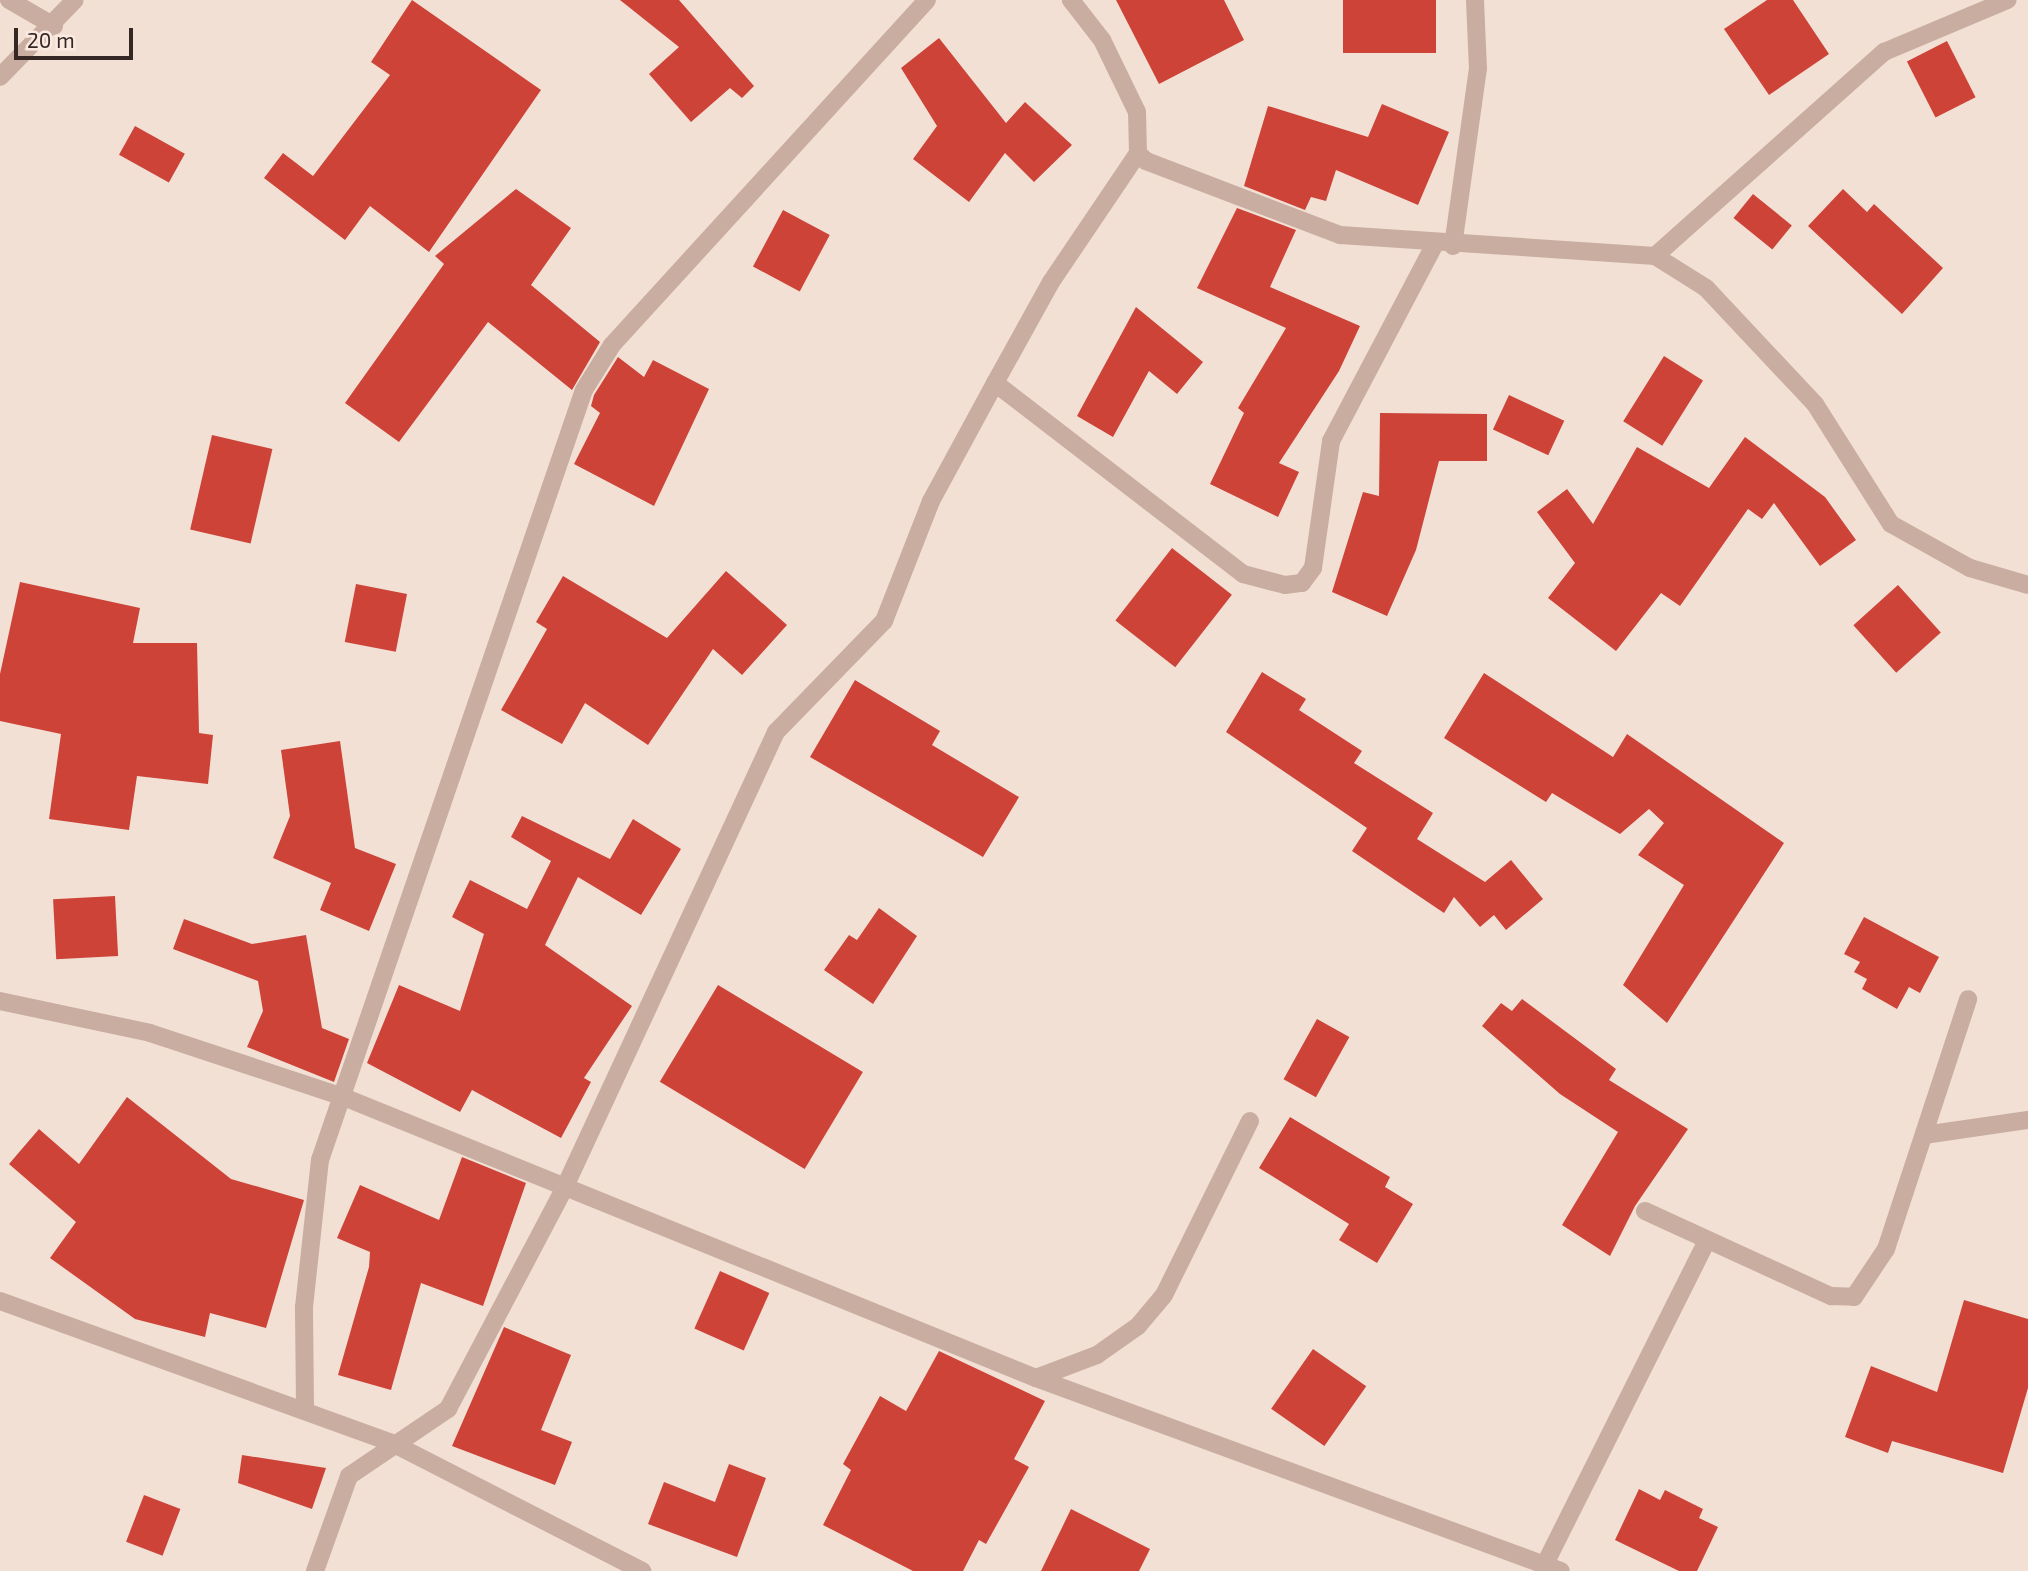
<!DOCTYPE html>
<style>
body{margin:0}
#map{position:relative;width:2028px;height:1571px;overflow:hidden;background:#f2e0d5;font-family:"Exo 2",sans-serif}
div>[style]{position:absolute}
.building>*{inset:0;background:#cd4338;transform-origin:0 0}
.minor>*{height:18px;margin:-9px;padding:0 9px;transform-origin:9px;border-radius:9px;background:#caada1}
span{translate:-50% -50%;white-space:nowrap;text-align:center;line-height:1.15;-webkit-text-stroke:7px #faeae1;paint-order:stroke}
.scale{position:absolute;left:14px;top:28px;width:119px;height:32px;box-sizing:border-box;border:4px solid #342724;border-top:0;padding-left:9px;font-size:21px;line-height:24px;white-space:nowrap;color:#342724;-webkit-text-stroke:5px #faeae1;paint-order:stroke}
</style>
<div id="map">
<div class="building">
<div style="clip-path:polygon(412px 0,541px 90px,429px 252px,370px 206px,345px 240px,264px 178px,283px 153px,313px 176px,390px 75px,371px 62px)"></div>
<div style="clip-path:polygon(620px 0,679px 0,754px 86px,742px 98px,730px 88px,691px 122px,649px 74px,679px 47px)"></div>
<div style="clip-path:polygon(1116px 0,1224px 0,1244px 40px,1159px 84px)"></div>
<div style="left:1343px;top:0;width:93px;height:53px"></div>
<div style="clip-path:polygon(1767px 0,1793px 0,1829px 54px,1769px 95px,1724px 29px)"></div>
<div style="clip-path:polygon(939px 38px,1006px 123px,1025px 102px,1072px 145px,1034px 182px,1005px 153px,969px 202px,913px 159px,937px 126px,901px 68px)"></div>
<div style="left:1947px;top:41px;width:63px;height:45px;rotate:63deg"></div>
<div style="clip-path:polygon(1382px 104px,1449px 132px,1418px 205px,1336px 170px,1326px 201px,1311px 197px,1305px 210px,1244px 186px,1268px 106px,1368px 137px)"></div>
<div style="left:135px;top:126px;width:57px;height:33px;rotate:29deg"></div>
<div style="clip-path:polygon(516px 189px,571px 228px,531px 285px,600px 342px,572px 390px,488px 322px,399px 442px,345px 403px,444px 264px,435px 256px)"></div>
<div style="clip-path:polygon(1843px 189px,1867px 212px,1874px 204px,1943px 268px,1902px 314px,1808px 226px)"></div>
<div style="left:1753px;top:194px;width:50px;height:31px;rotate:39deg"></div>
<div style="clip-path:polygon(1237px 208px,1296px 230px,1270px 287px,1360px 326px,1339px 371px,1279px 463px,1299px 472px,1278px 517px,1210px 484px,1244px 413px,1238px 408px,1286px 328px,1197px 288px)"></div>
<div style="left:783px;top:210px;width:53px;height:64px;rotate:28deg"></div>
<div style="clip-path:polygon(1136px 307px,1203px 362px,1177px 394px,1149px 371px,1113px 437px,1077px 416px)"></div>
<div style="left:1664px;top:356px;width:46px;height:77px;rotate:32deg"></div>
<div style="clip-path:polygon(618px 357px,644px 377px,653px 360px,709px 389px,654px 506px,574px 464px,600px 413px,591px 406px,594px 395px)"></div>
<div style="left:1509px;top:395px;width:61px;height:38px;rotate:25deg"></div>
<div style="clip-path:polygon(1380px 413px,1487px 414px,1487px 461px,1439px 461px,1416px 550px,1387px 616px,1332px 592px,1363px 492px,1379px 496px)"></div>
<div style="left:212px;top:435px;width:62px;height:97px;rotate:13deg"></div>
<div style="clip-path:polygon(1745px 437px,1825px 497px,1856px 540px,1820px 566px,1774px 503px,1762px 519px,1748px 509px,1680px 606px,1661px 593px,1616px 651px,1548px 598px,1575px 563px,1537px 512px,1567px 489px,1593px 524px,1637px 447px,1709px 488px)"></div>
<div style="left:1172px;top:548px;width:76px;height:92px;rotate:38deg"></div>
<div style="clip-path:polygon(726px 571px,787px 625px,742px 675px,713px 649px,648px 745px,585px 703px,562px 744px,501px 710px,547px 629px,536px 622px,563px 576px,667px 638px)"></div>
<div style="clip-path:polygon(20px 582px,140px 608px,133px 643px,197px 643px,199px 733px,213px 735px,208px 784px,137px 776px,129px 830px,49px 819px,61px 734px,0 721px,0 674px)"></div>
<div style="left:356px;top:584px;width:52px;height:59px;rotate:11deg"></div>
<div style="left:1898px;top:585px;width:64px;height:60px;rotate:48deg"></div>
<div style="clip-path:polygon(1262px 672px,1306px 699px,1299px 710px,1362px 751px,1354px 763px,1433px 813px,1417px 839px,1485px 882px,1511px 860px,1543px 899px,1506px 930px,1494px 915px,1480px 927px,1454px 897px,1444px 913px,1352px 851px,1367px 828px,1226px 732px)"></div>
<div style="clip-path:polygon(1484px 673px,1613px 757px,1627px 734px,1784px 843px,1667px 1023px,1623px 985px,1684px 885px,1638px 855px,1664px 823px,1649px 809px,1620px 834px,1552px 793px,1546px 802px,1444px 738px)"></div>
<div style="clip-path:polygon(855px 680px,940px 731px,932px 745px,1019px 797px,983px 857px,810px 757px)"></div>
<div style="clip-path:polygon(340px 741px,355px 848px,396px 864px,369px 931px,320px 910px,331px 883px,273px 858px,290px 816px,281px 750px)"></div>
<div style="clip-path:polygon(522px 816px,610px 859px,633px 819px,681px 849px,641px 915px,578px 877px,545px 945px,632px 1006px,584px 1078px,591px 1082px,561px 1138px,472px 1090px,460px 1112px,367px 1063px,399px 985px,460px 1011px,484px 934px,452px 917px,470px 880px,527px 909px,551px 861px,511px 837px)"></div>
<div style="left:115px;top:896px;width:60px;height:62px;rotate:87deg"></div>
<div style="clip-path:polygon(879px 908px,917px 936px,873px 1004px,824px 970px,849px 935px,857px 940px)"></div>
<div style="clip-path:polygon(1864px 917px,1939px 957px,1920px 993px,1909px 987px,1897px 1009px,1862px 989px,1867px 979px,1854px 972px,1860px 962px,1844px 954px)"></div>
<div style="clip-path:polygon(184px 919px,252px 944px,306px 935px,322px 1028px,349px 1039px,334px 1082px,247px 1047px,263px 1011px,258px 981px,173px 949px)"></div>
<div style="left:718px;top:985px;width:169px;height:113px;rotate:31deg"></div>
<div style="clip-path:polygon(1522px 999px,1616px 1069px,1609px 1080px,1688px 1129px,1635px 1206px,1610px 1256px,1562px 1225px,1618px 1132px,1560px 1094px,1482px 1026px,1501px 1003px,1512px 1011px)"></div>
<div style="left:1317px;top:1019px;width:37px;height:69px;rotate:29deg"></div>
<div style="clip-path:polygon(127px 1097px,231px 1179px,304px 1200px,266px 1328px,210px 1313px,205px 1337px,135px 1319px,50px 1258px,76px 1222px,9px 1164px,39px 1129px,79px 1164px)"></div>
<div style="clip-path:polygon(1290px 1117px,1390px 1177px,1385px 1187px,1413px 1204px,1377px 1263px,1339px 1240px,1349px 1224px,1259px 1168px)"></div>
<div style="clip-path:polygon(462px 1157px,526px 1183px,483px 1306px,421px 1283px,391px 1390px,338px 1375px,369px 1267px,370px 1252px,337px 1238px,360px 1185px,439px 1220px)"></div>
<div style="left:720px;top:1271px;width:54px;height:63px;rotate:24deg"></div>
<div style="clip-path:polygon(1964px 1300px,2028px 1319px,2028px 1388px,2003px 1473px,1892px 1441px,1888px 1453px,1845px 1437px,1871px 1366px,1937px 1392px)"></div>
<div style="clip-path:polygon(504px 1327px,571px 1355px,541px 1430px,572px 1442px,555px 1485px,452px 1446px)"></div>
<div style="left:1313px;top:1349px;width:65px;height:73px;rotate:35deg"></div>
<div style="clip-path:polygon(939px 1351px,1045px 1401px,1014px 1459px,1029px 1467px,986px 1544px,979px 1540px,963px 1571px,913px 1571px,823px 1525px,851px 1470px,843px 1464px,880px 1396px,906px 1411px)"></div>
<div style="clip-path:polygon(242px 1455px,326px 1468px,312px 1509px,238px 1483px)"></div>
<div style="clip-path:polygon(729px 1464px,766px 1478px,737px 1557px,648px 1524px,664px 1482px,715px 1502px)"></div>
<div style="clip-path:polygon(1639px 1489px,1660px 1500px,1665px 1490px,1703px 1509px,1699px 1518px,1718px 1527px,1697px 1571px,1679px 1571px,1615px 1540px)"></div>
<div style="left:144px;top:1495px;width:39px;height:50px;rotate:21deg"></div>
<div style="clip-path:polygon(1071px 1509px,1150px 1549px,1139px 1571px,1041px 1571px)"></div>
</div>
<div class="minor">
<div style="left:9px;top:0;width:52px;rotate:30deg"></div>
<div style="left:0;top:77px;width:107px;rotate:-45.8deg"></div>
<div style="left:1138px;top:153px;width:11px;rotate:45deg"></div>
<div style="left:1146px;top:161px;width:208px;rotate:20.9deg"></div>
<div style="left:1340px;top:235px;width:316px;rotate:3.8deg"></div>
<div style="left:1655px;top:256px;width:60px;rotate:32.1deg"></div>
<div style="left:1706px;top:288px;width:159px;rotate:46.8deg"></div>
<div style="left:1815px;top:404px;width:142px;rotate:57.7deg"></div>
<div style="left:1891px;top:524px;width:90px;rotate:29.1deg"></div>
<div style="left:1970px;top:568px;width:60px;rotate:16.3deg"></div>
<div style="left:1453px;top:246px;width:179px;rotate:-82deg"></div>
<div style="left:1478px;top:69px;width:69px;rotate:-92.5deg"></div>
<div style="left:1655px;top:256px;width:307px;rotate:-41.7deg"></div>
<div style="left:1884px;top:52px;width:134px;rotate:-22.8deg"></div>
<div style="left:995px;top:383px;width:313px;rotate:37.6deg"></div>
<div style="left:1243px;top:574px;width:43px;rotate:14.7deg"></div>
<div style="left:1285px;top:585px;width:17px;rotate:-7deg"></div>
<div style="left:1302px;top:583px;width:19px;rotate:-54deg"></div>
<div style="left:1313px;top:568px;width:128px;rotate:-81.9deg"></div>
<div style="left:1331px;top:441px;width:223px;rotate:-62.2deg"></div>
<div style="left:0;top:1001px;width:153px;rotate:12deg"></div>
<div style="left:150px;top:1033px;width:206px;rotate:18.3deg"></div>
<div style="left:346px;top:1098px;width:745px;rotate:22.09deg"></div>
<div style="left:1036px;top:1378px;width:559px;rotate:20.18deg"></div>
<div style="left:1924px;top:1135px;width:105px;rotate:-8.2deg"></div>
<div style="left:1645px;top:1211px;width:205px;rotate:24.6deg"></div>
<div style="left:1831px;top:1296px;width:23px;rotate:2deg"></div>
<div style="left:1854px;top:1297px;width:58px;rotate:-56.3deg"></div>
<div style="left:1886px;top:1249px;width:263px;rotate:-71.8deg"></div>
<div style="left:0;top:1301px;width:419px;rotate:19.9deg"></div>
<div style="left:394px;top:1444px;width:279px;rotate:27.1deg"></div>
<div style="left:1036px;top:1378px;width:65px;rotate:-20.7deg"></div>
<div style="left:1097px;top:1355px;width:50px;rotate:-35.3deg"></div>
<div style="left:1138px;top:1326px;width:40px;rotate:-50deg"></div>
<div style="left:1164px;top:1295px;width:194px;rotate:-63.7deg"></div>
<div style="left:305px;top:1407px;width:100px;rotate:-90.6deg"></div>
<div style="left:304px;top:1307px;width:148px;rotate:-83.8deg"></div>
<div style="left:320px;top:1160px;width:814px;rotate:-71.08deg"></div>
<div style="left:584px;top:390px;width:53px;rotate:-58.1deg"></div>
<div style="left:612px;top:345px;width:467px;rotate:-47.6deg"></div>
<div style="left:1545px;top:1564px;width:359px;rotate:-63.4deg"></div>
<div style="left:315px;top:1571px;width:101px;rotate:-70.3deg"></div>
<div style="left:349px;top:1476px;width:120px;rotate:-34.1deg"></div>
<div style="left:448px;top:1409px;width:246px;rotate:-62.2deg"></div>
<div style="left:563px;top:1191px;width:506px;rotate:-65.11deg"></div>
<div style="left:776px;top:732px;width:155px;rotate:-45.8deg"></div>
<div style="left:884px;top:621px;width:129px;rotate:-68.6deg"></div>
<div style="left:931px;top:501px;width:134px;rotate:-61.5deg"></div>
<div style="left:995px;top:383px;width:115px;rotate:-61deg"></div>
<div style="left:1051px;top:282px;width:156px;rotate:-56deg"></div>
<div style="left:1138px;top:153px;width:41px;rotate:-91.4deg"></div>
<div style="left:1137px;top:112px;width:80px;rotate:-115.9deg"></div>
<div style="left:1102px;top:40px;width:51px;rotate:-127.8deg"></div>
</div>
<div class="scale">20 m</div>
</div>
